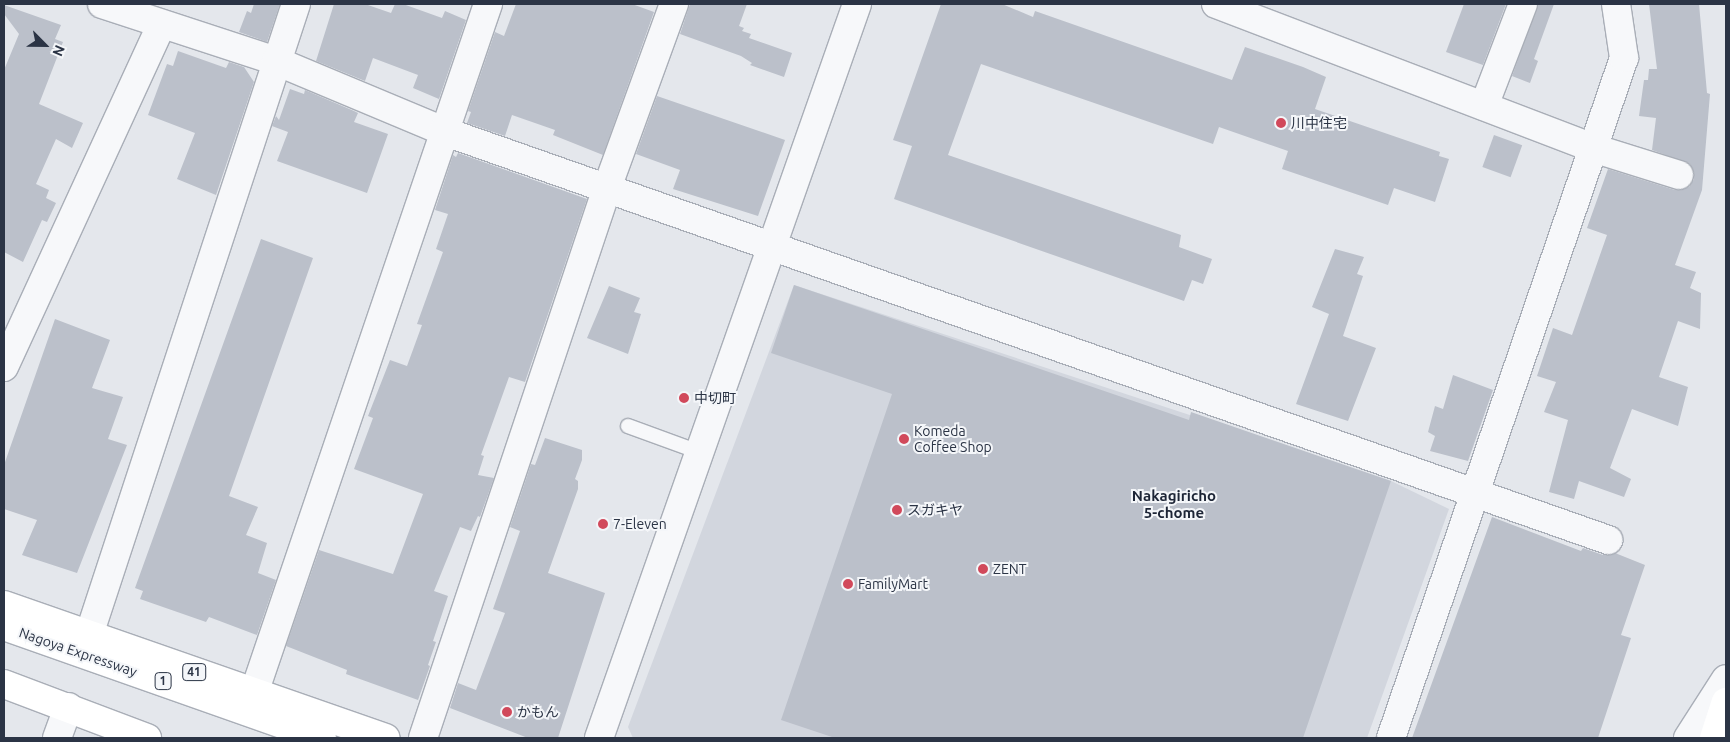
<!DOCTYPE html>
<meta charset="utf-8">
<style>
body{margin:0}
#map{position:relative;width:1730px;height:742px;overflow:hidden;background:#e4e7ec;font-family:Ubuntu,"Noto Sans JP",sans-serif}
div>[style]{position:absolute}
.built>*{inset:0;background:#d2d6de}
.building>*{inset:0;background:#bbc0ca;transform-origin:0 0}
.roads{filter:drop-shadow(1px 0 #a9aeb7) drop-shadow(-1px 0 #a9aeb7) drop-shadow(0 1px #a9aeb7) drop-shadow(0 -1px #a9aeb7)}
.service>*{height:14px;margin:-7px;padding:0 7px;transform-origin:7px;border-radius:7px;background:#f7f8fa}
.minor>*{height:28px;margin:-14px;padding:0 14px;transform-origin:14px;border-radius:14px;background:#f7f8fa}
.tertiary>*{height:28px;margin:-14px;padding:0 14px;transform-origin:14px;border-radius:14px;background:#f7f8fa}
.secondary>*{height:28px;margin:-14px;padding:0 14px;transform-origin:14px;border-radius:14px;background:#fff}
.trunk>*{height:28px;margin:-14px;padding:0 14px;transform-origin:14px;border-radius:14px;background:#fff}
.motorway>*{height:28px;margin:-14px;padding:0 14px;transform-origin:14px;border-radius:14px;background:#fff}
.dots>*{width:14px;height:14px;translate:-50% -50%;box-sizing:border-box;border:2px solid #f4f6f9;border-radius:50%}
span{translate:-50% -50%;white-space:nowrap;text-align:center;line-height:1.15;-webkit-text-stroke:4px #f4f6f9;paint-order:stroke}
.shield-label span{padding:1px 4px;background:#f4f6f9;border:1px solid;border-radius:4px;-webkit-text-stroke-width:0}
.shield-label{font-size:12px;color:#2b3445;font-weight:700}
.poi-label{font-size:14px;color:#2b3445}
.left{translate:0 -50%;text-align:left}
.street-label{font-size:14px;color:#2b3445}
.neighbourhood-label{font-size:15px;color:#1d2536;font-weight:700}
.frame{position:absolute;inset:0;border:5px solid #2b3445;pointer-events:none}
.north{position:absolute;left:20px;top:20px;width:50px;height:50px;-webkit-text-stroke:4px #f4f6f9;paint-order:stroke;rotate:113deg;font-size:14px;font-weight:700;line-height:20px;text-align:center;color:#2b3445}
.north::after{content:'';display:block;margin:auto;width:18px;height:22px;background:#2b3445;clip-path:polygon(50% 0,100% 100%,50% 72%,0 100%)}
</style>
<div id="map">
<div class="built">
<div style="clip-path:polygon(794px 285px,1391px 481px,1449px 509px,1367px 738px,633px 738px,628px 727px)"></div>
</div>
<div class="building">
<div style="clip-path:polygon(254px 4px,280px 4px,267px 42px,239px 32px,247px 11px,251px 13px)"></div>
<div style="clip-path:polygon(334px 4px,365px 4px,391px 13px,395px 4px,403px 4px,442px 18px,445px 11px,466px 20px,439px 99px,413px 88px,418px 75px,373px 58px,365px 81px,316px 61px)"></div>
<div style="clip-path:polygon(516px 4px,632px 4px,654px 12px,603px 155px,553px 135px,555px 130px,512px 115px,505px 136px,467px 123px,471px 112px,468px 111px,495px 32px,504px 36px)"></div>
<div style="clip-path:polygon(690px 4px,747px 4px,739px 26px,744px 28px,742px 31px,751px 34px,749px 38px,792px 53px,784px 77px,750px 65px,752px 63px,741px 56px,680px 34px)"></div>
<div style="clip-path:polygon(941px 4px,1002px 4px,1033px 17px,1035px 11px,1232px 80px,1245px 47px,1303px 67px,1326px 77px,1315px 109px,1440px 152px,1439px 156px,1449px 159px,1435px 202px,1394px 188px,1388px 205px,1282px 169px,1288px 151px,1219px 127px,1213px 144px,981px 64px,948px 155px,1181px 235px,1179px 247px,1212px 259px,1203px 284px,1192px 280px,1184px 301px,894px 199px,912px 146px,893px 140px)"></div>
<div style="clip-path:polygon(1464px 4px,1506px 4px,1483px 65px,1446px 52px)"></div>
<div style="clip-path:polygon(1538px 4px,1554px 4px,1534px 59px,1538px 61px,1530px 83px,1512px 76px)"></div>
<div style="clip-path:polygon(1649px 4px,1699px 4px,1707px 93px,1710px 94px,1702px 190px,1675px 265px,1696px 272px,1690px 288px,1701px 293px,1700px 329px,1678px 321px,1659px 377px,1688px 387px,1678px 426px,1632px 409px,1610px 468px,1631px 479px,1624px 497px,1579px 481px,1574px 499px,1549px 492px,1568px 420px,1544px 412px,1556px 382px,1537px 376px,1553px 328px,1572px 335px,1607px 235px,1587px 228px,1608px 169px,1675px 190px,1689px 187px,1694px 179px,1690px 164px,1652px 150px,1656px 118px,1639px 116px,1644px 80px,1648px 80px,1649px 69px,1657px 69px)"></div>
<div style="clip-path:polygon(4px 5px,61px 25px,55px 39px,63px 42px,39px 104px,83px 123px,72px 148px,56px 139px,36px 184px,49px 190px,46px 198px,56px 203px,47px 222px,42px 220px,23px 262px,4px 252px,4px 70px,19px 34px,4px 14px)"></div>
<div style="clip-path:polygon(178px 51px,226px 68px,229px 62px,244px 67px,254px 82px,216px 195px,177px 179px,195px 133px,148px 115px,167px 64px,173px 66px)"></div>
<div style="clip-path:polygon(290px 89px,304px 94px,305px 90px,354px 111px,358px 113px,354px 122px,388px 134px,367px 193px,277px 161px,288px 132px,272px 126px,276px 116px,279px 120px)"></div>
<div style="clip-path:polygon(657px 96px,785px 140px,758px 216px,673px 189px,680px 170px,636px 154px)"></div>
<div style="left:1494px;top:135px;width:30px;height:34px;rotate:20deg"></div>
<div style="clip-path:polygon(458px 153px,587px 199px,525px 382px,509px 377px,481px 455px,484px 456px,478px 475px,494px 478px,480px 517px,478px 516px,471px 531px,460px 527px,434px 591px,448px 596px,433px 641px,436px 642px,428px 665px,430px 666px,418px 700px,346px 674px,347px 670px,286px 646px,319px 550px,393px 574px,423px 494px,354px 469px,373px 418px,368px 416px,390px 360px,407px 366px,422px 325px,417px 324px,443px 252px,436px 249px,448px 214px,435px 210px,453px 155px,456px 157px)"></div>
<div style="clip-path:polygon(261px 239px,313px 258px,229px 496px,258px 507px,246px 535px,267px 543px,258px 573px,276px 580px,257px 635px,209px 617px,206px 622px,140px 599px,143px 591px,135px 588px)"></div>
<div style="clip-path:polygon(1335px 249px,1364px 257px,1357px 274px,1363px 276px,1343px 336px,1376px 348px,1348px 421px,1296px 404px,1329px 314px,1312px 307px)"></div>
<div style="clip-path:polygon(794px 285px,1189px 420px,1191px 412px,1391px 481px,1303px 738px,835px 738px,781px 720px,892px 394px,771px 353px)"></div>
<div style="clip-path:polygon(609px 286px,640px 298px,634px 312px,641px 314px,628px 354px,587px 338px)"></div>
<div style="clip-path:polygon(55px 319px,110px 340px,92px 388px,123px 397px,108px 439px,127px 445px,77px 573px,22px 555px,37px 520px,4px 509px,4px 465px)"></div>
<div style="clip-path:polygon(1453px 375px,1493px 390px,1468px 461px,1430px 451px,1435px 436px,1428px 432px,1435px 406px,1443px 409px)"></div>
<div style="clip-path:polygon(545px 438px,582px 450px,582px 460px,575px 479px,578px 481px,578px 489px,548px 573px,605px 593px,558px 738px,528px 738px,450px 708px,458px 683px,476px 690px,505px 613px,493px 609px,520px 531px,510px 527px,531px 464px,535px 465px)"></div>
<div style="clip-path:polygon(1492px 517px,1581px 551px,1583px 548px,1603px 555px,1615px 553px,1645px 565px,1621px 635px,1631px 638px,1598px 738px,1412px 738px)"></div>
</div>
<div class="roads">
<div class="service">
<div style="left:628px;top:426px;width:76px;rotate:20.1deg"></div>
</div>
<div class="minor">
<div style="left:102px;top:4px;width:183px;rotate:18.1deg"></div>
<div style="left:276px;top:61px;width:181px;rotate:22.7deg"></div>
<div style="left:443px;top:131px;width:1235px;rotate:19.34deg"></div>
<div style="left:1216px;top:4px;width:404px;rotate:20.9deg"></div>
<div style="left:1593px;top:148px;width:90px;rotate:17.4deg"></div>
<div style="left:1484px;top:106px;width:109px;rotate:-69.1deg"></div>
<div style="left:4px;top:367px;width:376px;rotate:-65.3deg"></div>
<div style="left:89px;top:635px;width:664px;rotate:-71.84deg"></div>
<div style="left:254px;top:693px;width:728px;rotate:-71.24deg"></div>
<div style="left:57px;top:738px;width:33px;rotate:-70deg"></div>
<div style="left:423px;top:738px;width:580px;rotate:-71.5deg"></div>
<div style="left:607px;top:188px;width:196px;rotate:-70deg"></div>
<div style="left:1391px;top:738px;width:719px;rotate:-71.09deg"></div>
<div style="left:1624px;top:58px;width:55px;rotate:-98.4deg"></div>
<div style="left:1688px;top:738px;width:70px;rotate:-57.2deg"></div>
</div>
<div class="tertiary">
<div style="left:599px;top:738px;width:778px;rotate:-70.63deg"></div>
</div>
<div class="secondary">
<div style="left:1714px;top:738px;width:38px;rotate:-72deg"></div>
</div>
<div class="trunk">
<div style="left:4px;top:605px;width:404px;rotate:19.2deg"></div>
<div style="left:4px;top:684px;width:153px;rotate:20.7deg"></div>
</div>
<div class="motorway">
<div style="left:4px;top:626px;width:337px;rotate:19.4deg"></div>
</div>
</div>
<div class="dots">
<div style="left:1281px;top:123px;background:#d1495b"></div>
<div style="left:684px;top:398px;background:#d1495b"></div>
<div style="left:904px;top:439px;background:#d1495b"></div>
<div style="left:897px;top:510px;background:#d1495b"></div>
<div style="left:603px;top:524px;background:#d1495b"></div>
<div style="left:983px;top:569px;background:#d1495b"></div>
<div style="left:848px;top:584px;background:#d1495b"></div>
<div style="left:507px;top:712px;background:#d1495b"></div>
</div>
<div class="shield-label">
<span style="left:194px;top:672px">41</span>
<span style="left:163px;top:681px">1</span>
</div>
<div class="poi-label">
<span class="left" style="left:1291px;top:123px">川中住宅</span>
<span class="left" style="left:694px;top:398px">中切町</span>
<span class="left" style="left:914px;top:439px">Komeda<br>Coffee Shop</span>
<span class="left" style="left:907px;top:510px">スガキヤ</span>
<span class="left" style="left:613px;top:524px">7-Eleven</span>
<span class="left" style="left:993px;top:569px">ZENT</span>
<span class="left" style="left:858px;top:584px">FamilyMart</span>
<span class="left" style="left:517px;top:712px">かもん</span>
</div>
<div class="street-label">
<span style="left:78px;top:652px;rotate:19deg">Nagoya Expressway</span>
</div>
<div class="neighbourhood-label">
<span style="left:1174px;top:504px">Nakagiricho<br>5-chome</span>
</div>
<div class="frame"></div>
<div class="north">N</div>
</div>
